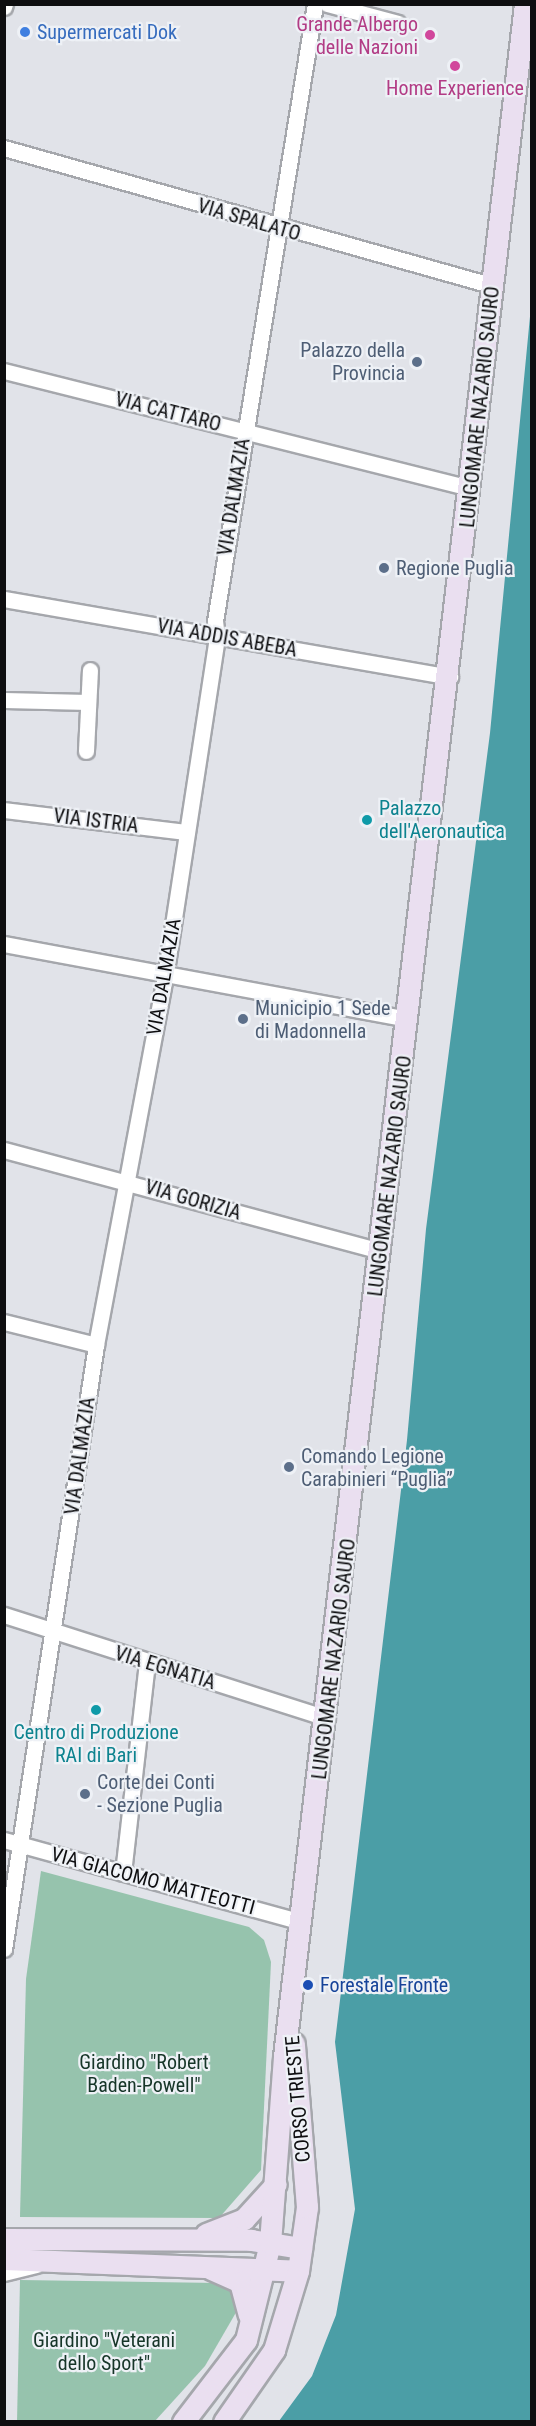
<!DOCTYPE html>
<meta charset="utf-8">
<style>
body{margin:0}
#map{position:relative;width:536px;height:2426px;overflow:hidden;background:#e1e3e9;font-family:"Roboto Condensed",sans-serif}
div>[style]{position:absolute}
.green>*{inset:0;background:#96c3ad}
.water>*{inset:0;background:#4b9ea6}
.roads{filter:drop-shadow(2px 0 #a5a7ac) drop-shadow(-2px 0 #a5a7ac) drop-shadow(0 2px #a5a7ac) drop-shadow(0 -2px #a5a7ac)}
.street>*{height:15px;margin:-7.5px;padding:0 7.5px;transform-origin:7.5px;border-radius:7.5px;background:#fff}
.secondary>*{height:21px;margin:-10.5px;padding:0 10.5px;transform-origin:10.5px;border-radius:10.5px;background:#eadff0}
.dots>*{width:16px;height:16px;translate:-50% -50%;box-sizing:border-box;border:3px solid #eef1f6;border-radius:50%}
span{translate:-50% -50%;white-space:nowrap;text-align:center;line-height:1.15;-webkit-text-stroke:4.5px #eef1f6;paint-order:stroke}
.hotel-label{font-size:20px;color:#b23c85}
.right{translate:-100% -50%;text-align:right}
.shop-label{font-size:20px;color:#366cbe}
.left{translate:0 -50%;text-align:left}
.street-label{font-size:20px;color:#0e0e10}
.service-label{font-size:20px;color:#4e5e75}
.culture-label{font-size:20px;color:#0d838f}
.transit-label{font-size:20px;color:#164399}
.park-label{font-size:20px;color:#163528}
.frame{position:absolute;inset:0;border:6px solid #0e0e10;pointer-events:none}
</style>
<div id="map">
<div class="green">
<div style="clip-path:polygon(41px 1871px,249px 1927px,264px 1940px,271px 1962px,261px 2170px,219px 2218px,20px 2217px,26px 1979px)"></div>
<div style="clip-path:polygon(20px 2280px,218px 2283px,231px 2289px,238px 2309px,205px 2366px,155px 2421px,17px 2422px)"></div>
</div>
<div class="water">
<div style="clip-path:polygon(531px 306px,531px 2421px,279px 2421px,312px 2376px,336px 2315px,355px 2209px,335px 2042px,407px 1440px,426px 1229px,490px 733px)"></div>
</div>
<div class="roads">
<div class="street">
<div style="left:327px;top:4px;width:73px;rotate:15deg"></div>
<div style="left:4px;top:7px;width:3px;rotate:-72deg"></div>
<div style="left:4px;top:148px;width:509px;rotate:15.73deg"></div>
<div style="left:4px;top:371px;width:481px;rotate:14.1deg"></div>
<div style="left:4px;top:599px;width:453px;rotate:9.9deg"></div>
<div style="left:4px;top:700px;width:84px;rotate:1.4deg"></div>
<div style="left:86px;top:751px;width:81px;rotate:-87.2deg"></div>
<div style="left:4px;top:810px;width:184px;rotate:6.9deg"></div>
<div style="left:4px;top:944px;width:411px;rotate:10.5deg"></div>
<div style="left:4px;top:1150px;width:390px;rotate:15deg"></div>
<div style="left:4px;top:1322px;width:95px;rotate:14deg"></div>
<div style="left:4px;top:1615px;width:339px;rotate:17.7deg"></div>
<div style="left:4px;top:1840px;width:308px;rotate:15.4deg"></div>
<div style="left:123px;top:1873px;width:211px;rotate:-83.5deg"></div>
<div style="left:4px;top:1949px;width:611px;rotate:-81.34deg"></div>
<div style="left:96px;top:1345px;width:374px;rotate:-79.4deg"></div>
<div style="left:165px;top:977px;width:344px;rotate:-81.3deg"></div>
<div style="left:217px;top:637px;width:16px;rotate:-97deg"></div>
<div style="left:215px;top:621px;width:625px;rotate:-80.79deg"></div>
<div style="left:4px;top:2273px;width:33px;rotate:-14deg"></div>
</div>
<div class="secondary">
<div style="left:206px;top:2234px;width:41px;rotate:-21.5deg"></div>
<div style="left:244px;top:2219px;width:47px;rotate:-47.6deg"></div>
<div style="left:4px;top:2239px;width:247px;rotate:0.2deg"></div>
<div style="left:251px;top:2240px;width:51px;rotate:9.1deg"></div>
<div style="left:4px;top:2259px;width:294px;rotate:2.3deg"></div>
<div style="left:211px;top:2269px;width:32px;rotate:24deg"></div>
<div style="left:240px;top:2282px;width:34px;rotate:75deg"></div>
<div style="left:183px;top:2422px;width:103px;rotate:-52.5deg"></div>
<div style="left:246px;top:2340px;width:100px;rotate:-76.1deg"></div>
<div style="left:270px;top:2243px;width:188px;rotate:-85.7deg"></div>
<div style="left:284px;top:2056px;width:2066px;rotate:-83.3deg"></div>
<div style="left:224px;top:2422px;width:88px;rotate:-55.2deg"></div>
<div style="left:274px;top:2350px;width:83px;rotate:-73.1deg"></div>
<div style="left:298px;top:2271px;width:65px;rotate:-82deg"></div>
<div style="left:307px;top:2207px;width:164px;rotate:-94.6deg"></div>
</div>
</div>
<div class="dots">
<div style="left:25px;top:32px;background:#3f7fe0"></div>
<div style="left:430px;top:35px;background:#d1479c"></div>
<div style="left:455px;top:66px;background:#d1479c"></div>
<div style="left:417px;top:362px;background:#5c6f8a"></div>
<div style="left:384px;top:568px;background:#5c6f8a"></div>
<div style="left:367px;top:820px;background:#0f9aa8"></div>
<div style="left:243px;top:1019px;background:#5c6f8a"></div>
<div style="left:289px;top:1467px;background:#5c6f8a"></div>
<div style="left:96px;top:1710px;background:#0f9aa8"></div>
<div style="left:85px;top:1794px;background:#5c6f8a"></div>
<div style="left:308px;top:1985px;background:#1a4fb4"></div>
</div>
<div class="hotel-label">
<span class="right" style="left:418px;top:36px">Grande Albergo<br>delle Nazioni</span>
<span style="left:455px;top:88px">Home Experience</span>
</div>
<div class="shop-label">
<span class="left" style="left:37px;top:32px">Supermercati Dok</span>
</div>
<div class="street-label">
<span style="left:249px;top:220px;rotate:16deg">VIA SPALATO</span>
<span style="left:480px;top:407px;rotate:-84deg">LUNGOMARE NAZARIO SAURO</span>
<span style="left:168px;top:412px;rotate:14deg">VIA CATTARO</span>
<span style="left:234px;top:497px;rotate:-81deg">VIA DALMAZIA</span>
<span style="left:227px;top:638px;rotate:10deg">VIA ADDIS ABEBA</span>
<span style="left:96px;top:821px;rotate:7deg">VIA ISTRIA</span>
<span style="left:164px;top:977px;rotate:-80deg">VIA DALMAZIA</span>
<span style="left:390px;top:1176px;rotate:-83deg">LUNGOMARE NAZARIO SAURO</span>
<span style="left:193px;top:1200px;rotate:16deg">VIA GORIZIA</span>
<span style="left:80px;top:1456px;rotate:-82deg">VIA DALMAZIA</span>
<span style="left:334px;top:1659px;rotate:-83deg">LUNGOMARE NAZARIO SAURO</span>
<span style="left:165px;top:1668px;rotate:17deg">VIA EGNATIA</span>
<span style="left:153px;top:1881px;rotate:15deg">VIA GIACOMO MATTEOTTI</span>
<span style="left:298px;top:2099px;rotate:-95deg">CORSO TRIESTE</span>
</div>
<div class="service-label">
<span class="right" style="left:405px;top:362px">Palazzo della<br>Provincia</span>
<span class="left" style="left:396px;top:568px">Regione Puglia</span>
<span class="left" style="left:255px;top:1020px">Municipio 1 Sede<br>di Madonnella</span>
<span class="left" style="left:301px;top:1468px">Comando Legione<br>Carabinieri “Puglia”</span>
<span class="left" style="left:97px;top:1794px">Corte dei Conti<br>- Sezione Puglia</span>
</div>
<div class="culture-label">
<span class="left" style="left:379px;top:820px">Palazzo<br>dell'Aeronautica</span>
<span style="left:96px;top:1744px">Centro di Produzione<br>RAI di Bari</span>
</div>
<div class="transit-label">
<span class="left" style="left:320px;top:1985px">Forestale Fronte</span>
</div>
<div class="park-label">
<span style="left:144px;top:2074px">Giardino "Robert<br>Baden-Powell"</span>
<span style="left:104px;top:2352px">Giardino "Veterani<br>dello Sport"</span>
</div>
<div class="frame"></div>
</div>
